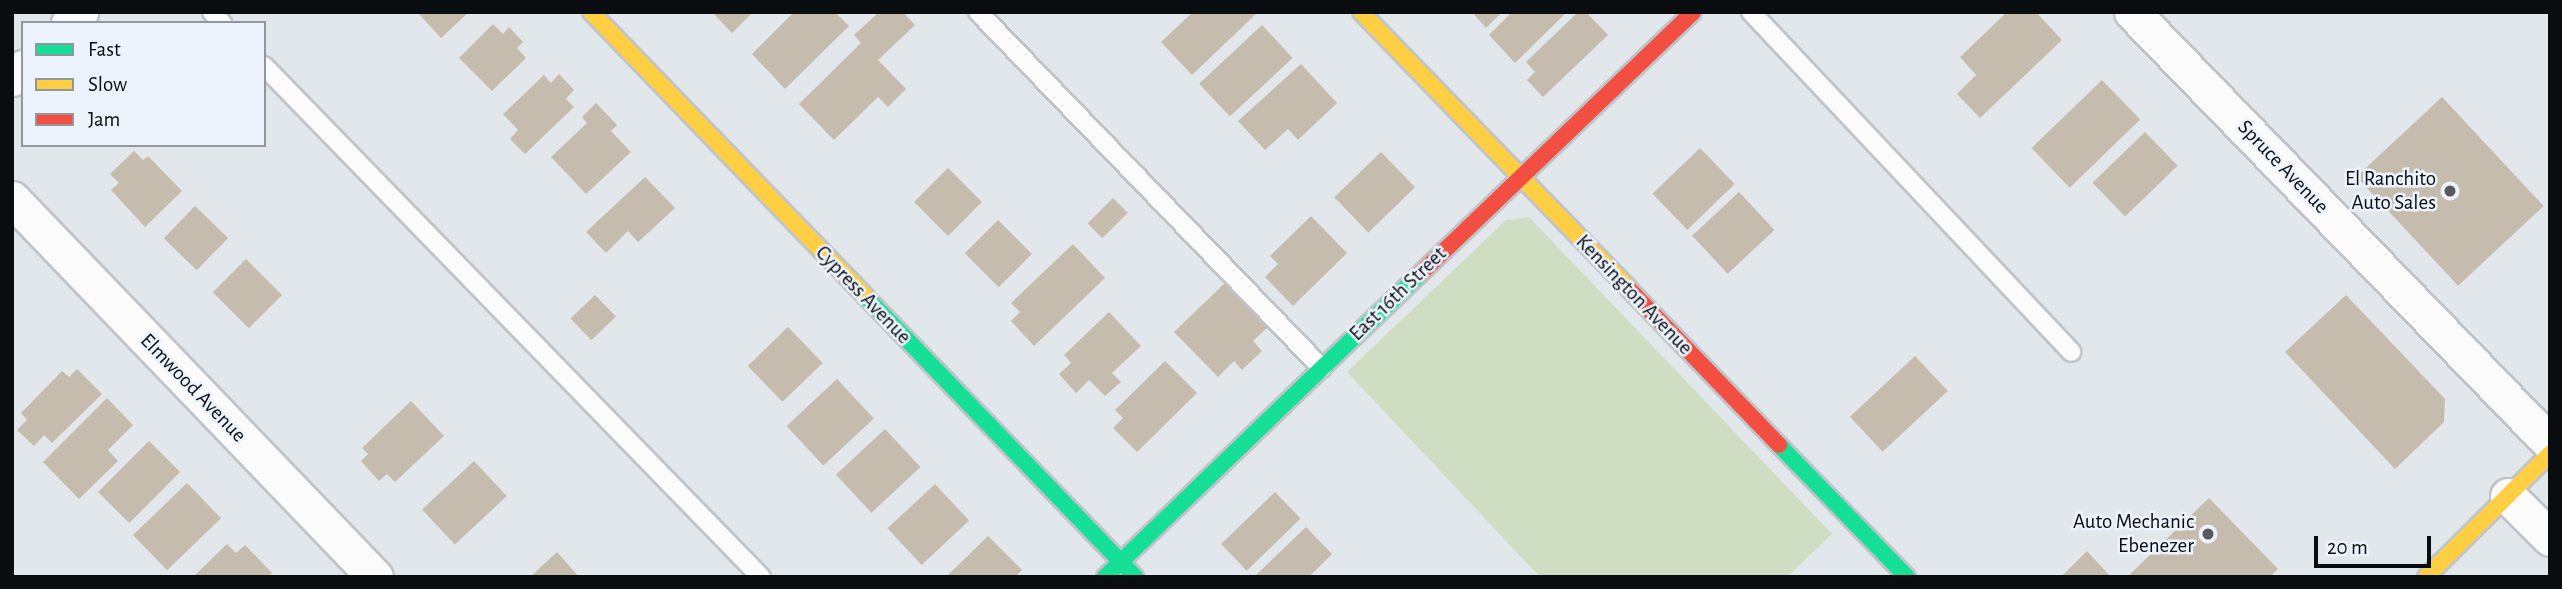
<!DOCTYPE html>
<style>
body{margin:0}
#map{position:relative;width:2562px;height:589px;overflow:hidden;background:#e2e7ec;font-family:"Alegreya Sans",sans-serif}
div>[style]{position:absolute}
.green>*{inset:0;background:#cfdec3}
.building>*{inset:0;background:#c6bcae;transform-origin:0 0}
.roads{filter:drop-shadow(2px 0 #c0c4c8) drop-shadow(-2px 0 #c0c4c8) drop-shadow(0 2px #c0c4c8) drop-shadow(0 -2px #c0c4c8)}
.lane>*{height:18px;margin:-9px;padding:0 9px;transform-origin:9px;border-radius:9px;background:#fbfbfc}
.street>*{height:35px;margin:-17.5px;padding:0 17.5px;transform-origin:17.5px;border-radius:17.5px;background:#fbfbfc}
.fast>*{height:16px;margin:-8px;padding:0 8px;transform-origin:8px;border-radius:8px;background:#16e098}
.slow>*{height:16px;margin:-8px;padding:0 8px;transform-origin:8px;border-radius:8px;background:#ffcf43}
.jam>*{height:16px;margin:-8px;padding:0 8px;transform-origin:8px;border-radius:8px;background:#f24e42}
.dots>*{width:19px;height:19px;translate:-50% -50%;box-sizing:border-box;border:4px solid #ecf3fd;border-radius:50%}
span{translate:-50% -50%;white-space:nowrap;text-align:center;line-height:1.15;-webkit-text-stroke:5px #ecf3fd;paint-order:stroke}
.street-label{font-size:21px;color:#0a0d10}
.poi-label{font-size:21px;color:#0a0d10}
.right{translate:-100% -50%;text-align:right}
.frame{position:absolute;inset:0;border:14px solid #0a0d10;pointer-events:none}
.legend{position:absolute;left:21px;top:21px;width:245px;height:126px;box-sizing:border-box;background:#ecf3fd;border:2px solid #92979e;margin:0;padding:9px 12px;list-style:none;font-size:21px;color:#0a0d10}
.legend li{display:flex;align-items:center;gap:14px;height:35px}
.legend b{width:35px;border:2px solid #92979e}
.scale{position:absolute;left:2314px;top:536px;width:117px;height:32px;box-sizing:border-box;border:4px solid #0a0d10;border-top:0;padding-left:9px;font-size:21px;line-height:24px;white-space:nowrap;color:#0a0d10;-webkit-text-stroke:5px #ecf3fd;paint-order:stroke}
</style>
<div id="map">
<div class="green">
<div style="clip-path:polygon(1529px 217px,1832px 534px,1787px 577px,1540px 577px,1347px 372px,1506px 220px)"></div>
</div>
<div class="building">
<div style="clip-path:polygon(417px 12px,469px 12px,441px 38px)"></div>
<div style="clip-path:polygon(712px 12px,753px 12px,732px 33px)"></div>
<div style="clip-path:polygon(794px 12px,835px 12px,849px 26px,785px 89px,752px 54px)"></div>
<div style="clip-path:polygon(879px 12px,903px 12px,915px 25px,878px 60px,906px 89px,888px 107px,878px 97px,834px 140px,799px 104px,861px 43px,854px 35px)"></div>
<div style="clip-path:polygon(1193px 12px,1258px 12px,1192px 75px,1161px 42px)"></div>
<div style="clip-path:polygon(1472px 12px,1502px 12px,1486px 28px)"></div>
<div style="clip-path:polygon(1512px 12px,1567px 12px,1515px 63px,1489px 35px)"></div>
<div style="clip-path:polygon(1578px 12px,1586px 12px,1608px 35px,1543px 97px,1527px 80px,1535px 72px,1526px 62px)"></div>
<div style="clip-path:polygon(2007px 12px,2036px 12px,2062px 40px,1980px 118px,1957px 94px,1976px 75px,1960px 57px)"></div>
<div style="clip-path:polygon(493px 24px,503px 34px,509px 27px,523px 42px,517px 48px,526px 58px,492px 91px,459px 58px)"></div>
<div style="left:1262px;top:25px;width:45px;height:86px;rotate:47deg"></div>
<div style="clip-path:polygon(1301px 64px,1337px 103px,1298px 140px,1288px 129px,1265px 150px,1238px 121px)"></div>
<div style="clip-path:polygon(559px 74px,574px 90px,566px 99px,574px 107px,525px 154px,510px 139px,518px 130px,503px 114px,544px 75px,551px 83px)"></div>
<div style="left:2102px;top:80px;width:55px;height:98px;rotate:46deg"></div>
<div style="left:2442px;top:97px;width:149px;height:117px;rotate:47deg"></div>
<div style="clip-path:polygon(596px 103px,617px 125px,611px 131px,631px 152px,586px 194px,551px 157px,587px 123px,582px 117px)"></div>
<div style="left:2145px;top:132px;width:47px;height:73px;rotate:46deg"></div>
<div style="left:1700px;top:148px;width:50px;height:66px;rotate:46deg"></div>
<div style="clip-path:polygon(134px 151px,143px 160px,148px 156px,182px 191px,145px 227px,111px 190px,119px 183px,110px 174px)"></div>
<div style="left:1381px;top:152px;width:49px;height:65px;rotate:46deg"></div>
<div style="left:948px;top:168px;width:48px;height:48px;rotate:45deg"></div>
<div style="clip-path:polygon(645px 177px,675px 208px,638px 242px,628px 231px,606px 253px,586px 232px)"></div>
<div style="left:1739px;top:192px;width:52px;height:64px;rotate:47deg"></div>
<div style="left:1113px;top:198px;width:21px;height:36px;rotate:45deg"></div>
<div style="left:195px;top:206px;width:46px;height:45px;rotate:44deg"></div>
<div style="clip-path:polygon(1311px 216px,1347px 253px,1293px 306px,1265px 277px,1278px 264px,1270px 256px)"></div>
<div style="left:998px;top:220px;width:48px;height:47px;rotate:45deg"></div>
<div style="clip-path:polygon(1073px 244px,1105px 278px,1034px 346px,1011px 321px,1020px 312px,1011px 303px)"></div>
<div style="left:246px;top:259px;width:51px;height:47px;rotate:45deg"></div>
<div style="clip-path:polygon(1225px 283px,1268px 327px,1253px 341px,1262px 351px,1242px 370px,1234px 361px,1218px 377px,1174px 332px)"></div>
<div style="left:595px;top:295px;width:30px;height:34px;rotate:46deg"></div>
<div style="clip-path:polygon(2346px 295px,2445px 399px,2444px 422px,2395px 469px,2285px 352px)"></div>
<div style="clip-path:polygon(1109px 312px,1141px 346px,1112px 373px,1121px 382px,1105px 396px,1089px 380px,1076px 393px,1059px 374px,1071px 363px,1064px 355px)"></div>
<div style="left:788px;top:327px;width:50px;height:56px;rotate:46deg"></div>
<div style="left:1915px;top:356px;width:48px;height:89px;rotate:47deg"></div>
<div style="clip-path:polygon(1165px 361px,1197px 393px,1137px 452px,1113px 428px,1123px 418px,1115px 410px)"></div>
<div style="clip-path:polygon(77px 369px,102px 394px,52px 443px,44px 435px,34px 446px,17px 430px,27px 420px,21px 413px,62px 371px,69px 377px)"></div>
<div style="left:837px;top:379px;width:54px;height:69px;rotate:47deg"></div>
<div style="clip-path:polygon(107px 398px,133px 425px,108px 450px,118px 461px,79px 499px,43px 462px)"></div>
<div style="clip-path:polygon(411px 401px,444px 436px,395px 482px,387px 474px,379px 481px,361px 461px,368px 454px,362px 448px)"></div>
<div style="left:885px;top:429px;width:52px;height:67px;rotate:47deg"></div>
<div style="left:149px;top:441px;width:44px;height:72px;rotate:45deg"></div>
<div style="left:474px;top:461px;width:48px;height:71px;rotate:47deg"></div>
<div style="left:187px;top:483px;width:49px;height:75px;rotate:46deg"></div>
<div style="left:935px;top:484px;width:50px;height:65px;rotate:47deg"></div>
<div style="left:1275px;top:492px;width:37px;height:75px;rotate:46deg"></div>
<div style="clip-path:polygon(2209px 498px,2278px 569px,2270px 577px,2127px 577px)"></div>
<div style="clip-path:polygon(1306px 527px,1332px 554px,1309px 577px,1254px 577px)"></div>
<div style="clip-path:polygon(988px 536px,1022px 570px,1015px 577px,946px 577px)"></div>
<div style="clip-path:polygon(227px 544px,236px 553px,245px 545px,272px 573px,268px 577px,193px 577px)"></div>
<div style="clip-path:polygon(2087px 551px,2111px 577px,2061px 577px)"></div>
<div style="clip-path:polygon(557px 552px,579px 577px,530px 577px)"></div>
</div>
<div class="roads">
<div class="lane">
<div style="left:212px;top:12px;width:15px;rotate:48deg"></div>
<div style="left:978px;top:12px;width:495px;rotate:46deg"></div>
<div style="left:1751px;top:12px;width:467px;rotate:46.7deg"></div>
<div style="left:264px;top:66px;width:713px;rotate:45.8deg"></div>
</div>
<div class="street">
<div style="left:2132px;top:12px;width:600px;rotate:45.88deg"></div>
<div style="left:69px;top:23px;width:16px;rotate:-45deg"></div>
<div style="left:12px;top:78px;width:15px;rotate:-42deg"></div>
<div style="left:12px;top:199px;width:524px;rotate:46.16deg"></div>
<div style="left:2508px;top:496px;width:59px;rotate:45deg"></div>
</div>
<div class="fast">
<div style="left:865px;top:296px;width:390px;rotate:46.1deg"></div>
<div style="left:1779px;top:445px;width:184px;rotate:45.9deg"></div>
<div style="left:1105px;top:577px;width:437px;rotate:-43.9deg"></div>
</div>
<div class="slow">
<div style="left:591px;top:12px;width:395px;rotate:46deg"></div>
<div style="left:1361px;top:12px;width:387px;rotate:45.9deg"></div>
<div style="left:2426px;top:577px;width:175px;rotate:-44.8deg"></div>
</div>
<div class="jam">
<div style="left:1420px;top:274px;width:378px;rotate:-43.8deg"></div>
<div style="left:1630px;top:290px;width:215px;rotate:46.1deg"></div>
</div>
</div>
<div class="dots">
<div style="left:2450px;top:191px;background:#56595d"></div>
<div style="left:2208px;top:534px;background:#56595d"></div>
</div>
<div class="street-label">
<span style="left:2283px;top:167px;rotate:46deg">Spruce Avenue</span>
<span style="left:1398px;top:294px;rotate:-44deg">East 16th Street</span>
<span style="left:863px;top:295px;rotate:46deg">Cypress Avenue</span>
<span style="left:1634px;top:295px;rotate:46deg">Kensington Avenue</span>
<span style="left:193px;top:388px;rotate:46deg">Elmwood Avenue</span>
</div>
<div class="poi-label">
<span class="right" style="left:2436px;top:191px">El Ranchito<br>Auto Sales</span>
<span class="right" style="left:2194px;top:534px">Auto Mechanic<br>Ebenezer</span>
</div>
<div class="frame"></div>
<ul class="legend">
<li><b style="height:9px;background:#16e098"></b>Fast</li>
<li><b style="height:9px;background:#ffcf43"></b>Slow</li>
<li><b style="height:9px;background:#f24e42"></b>Jam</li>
</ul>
<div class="scale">20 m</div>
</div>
